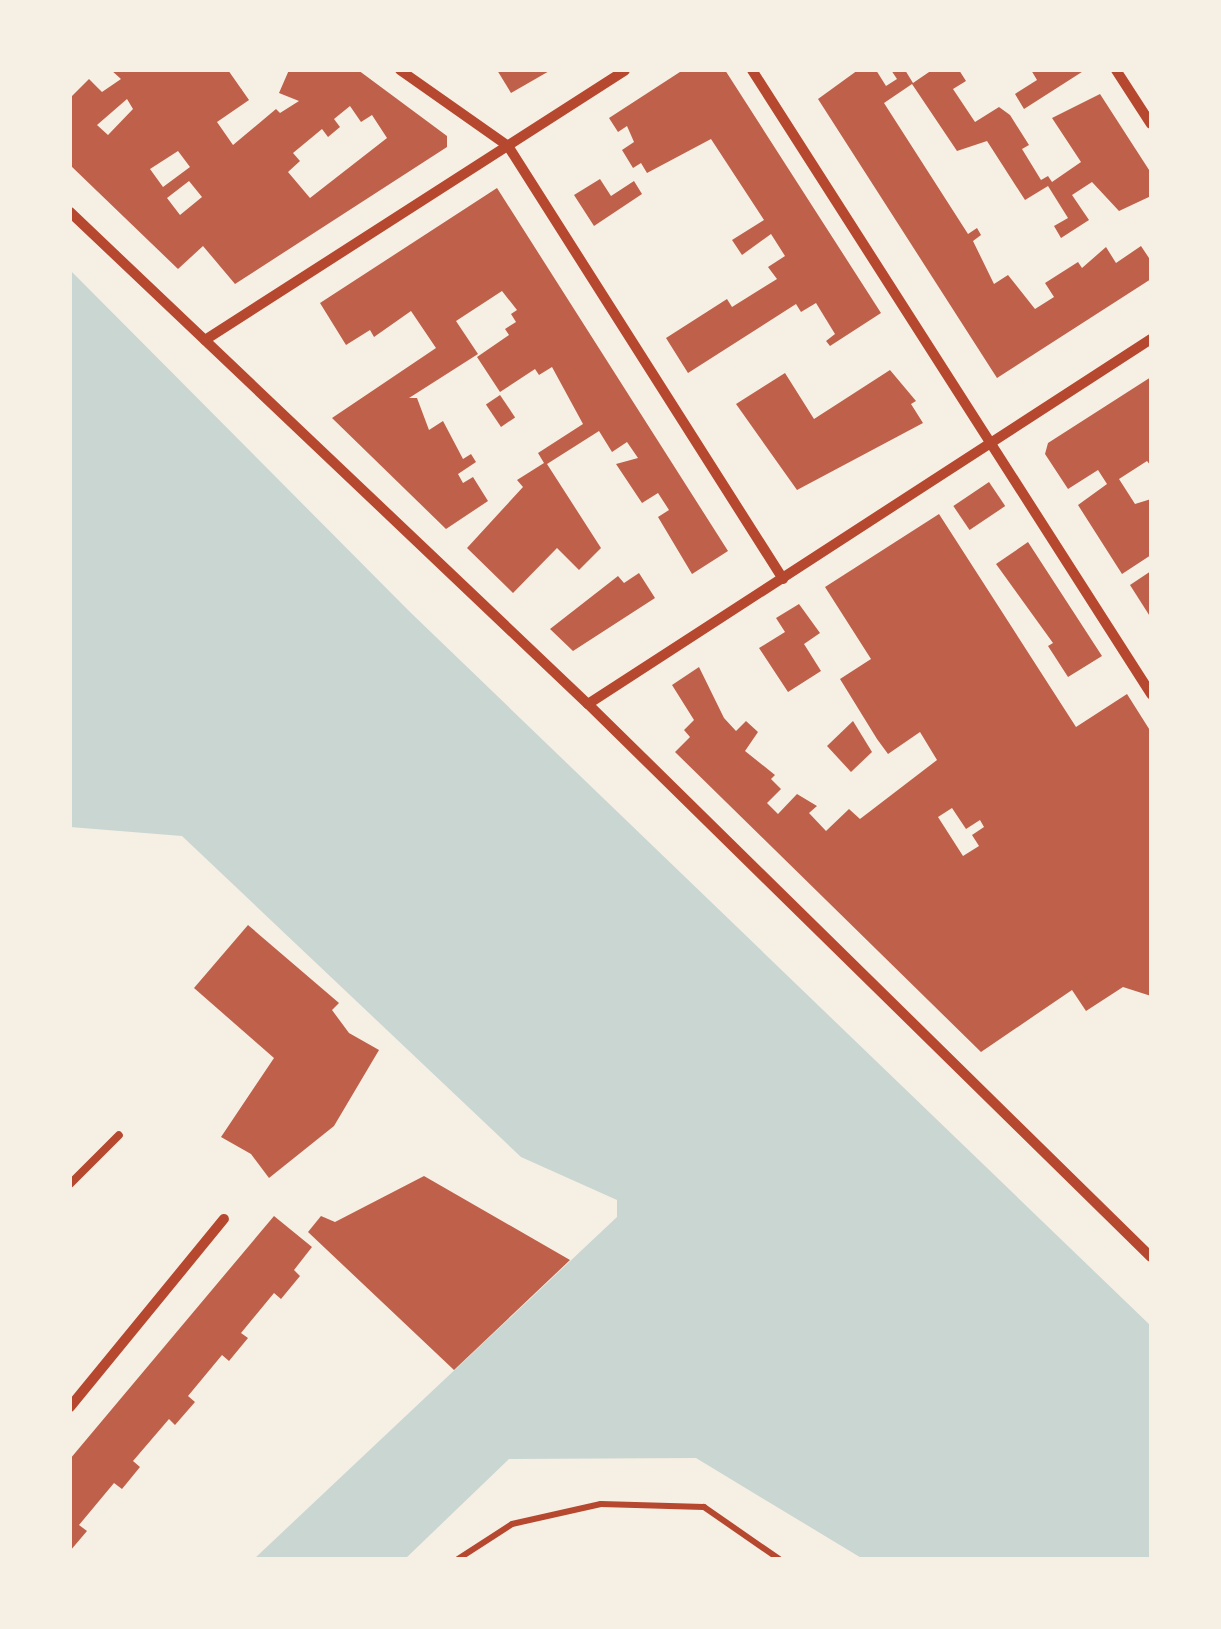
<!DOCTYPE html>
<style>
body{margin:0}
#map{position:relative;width:1221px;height:1629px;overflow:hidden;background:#f6efe4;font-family:Ubuntu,sans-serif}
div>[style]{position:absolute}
.water>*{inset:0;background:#c9d6d2}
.building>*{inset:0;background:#bf614a;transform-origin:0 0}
.path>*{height:6px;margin:-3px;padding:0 3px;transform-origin:3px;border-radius:3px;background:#b5482f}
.service>*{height:8px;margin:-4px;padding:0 4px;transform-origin:4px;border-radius:4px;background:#b5482f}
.minor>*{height:10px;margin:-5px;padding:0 5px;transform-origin:5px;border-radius:5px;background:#b5482f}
span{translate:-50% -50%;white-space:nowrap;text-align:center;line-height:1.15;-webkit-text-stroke:8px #f6efe4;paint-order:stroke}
.frame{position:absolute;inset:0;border:72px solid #f6efe4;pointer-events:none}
</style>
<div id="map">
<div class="water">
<div style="clip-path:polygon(70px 270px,410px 612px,1151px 1326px,1151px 1559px,863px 1559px,696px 1458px,509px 1459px,405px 1559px,254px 1559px,617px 1217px,617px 1200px,521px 1157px,182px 836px,70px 827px)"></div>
</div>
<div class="building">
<div style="clip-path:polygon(evenodd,111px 70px,228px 70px,249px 100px,217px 122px,233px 145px,276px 109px,280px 113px,299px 101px,279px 93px,289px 70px,358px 70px,447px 136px,447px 147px,235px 284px,203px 246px,178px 269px,70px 165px,70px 98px,89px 79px,102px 92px,121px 79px,111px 70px,127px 99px,133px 109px,108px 135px,97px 125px,127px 99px,111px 70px,350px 106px,361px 122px,372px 115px,387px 138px,310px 198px,288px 172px,300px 161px,293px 153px,322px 129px,328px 137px,340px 127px,334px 119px,350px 106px,111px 70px,178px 151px,190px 167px,163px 187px,150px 169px,178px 151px,111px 70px,189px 181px,202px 197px,180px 215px,167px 198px,189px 181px)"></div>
<div style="clip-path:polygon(497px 70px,551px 70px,511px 93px)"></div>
<div style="clip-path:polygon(683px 70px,725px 70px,881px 313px,830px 346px,826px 341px,835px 334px,816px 303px,801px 312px,796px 304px,688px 373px,666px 338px,727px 299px,732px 307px,777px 279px,768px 267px,785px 256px,771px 234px,742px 255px,732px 240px,764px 220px,711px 139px,647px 173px,641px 163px,633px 168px,622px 150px,634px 142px,627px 126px,618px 132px,609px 118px)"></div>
<div style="clip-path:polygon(858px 70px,876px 70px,886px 86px,897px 79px,891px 70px,905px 70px,913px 83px,932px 70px,959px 70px,966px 81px,953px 89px,975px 122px,999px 107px,1010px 115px,1029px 145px,1022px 149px,1041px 180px,1048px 176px,1052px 182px,1081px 162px,1052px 118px,1100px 94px,1151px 173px,1151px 196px,1119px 211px,1092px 182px,1072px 195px,1089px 220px,1061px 238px,1054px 226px,1068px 218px,1048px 186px,1025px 200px,987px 141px,957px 151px,912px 84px,884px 103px,968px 234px,977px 228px,981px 235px,973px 241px,994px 284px,1008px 275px,1035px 309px,1054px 297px,1045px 283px,1078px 262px,1082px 268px,1106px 247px,1116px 263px,1141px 246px,1151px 261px,1151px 279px,997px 378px,818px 99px)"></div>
<div style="clip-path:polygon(1031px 70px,1085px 70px,1024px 109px,1015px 94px,1037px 80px)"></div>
<div style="clip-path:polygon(600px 179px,611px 196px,634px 181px,642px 194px,594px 226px,574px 195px)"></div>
<div style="clip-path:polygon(497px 188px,728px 551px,692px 574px,658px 517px,669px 510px,658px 493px,642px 503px,616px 464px,638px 458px,627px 442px,612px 452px,599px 431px,547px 464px,601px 548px,579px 570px,557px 548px,513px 593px,467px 548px,523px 487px,517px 480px,544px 463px,538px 453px,583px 424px,552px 367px,539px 375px,535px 369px,500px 392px,477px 357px,509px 335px,505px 329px,516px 322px,511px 314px,517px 310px,502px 291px,456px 321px,478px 354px,409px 398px,417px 398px,429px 430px,443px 421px,463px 459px,471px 454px,476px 462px,458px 474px,463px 483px,473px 477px,488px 501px,446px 529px,332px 418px,436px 348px,411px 311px,374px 337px,370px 330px,346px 345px,320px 303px)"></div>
<div style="clip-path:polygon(890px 370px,916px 401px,911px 404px,923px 423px,797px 490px,736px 404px,785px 373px,814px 419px)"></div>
<div style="clip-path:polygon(1151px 377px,1151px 466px,1147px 461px,1119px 479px,1135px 504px,1151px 499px,1151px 555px,1122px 574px,1078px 505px,1107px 484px,1098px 470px,1068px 489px,1045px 454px,1048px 443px)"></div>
<div style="left:500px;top:395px;width:27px;height:17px;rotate:56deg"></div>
<div style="left:989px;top:482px;width:29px;height:43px;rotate:56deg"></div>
<div style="clip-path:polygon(evenodd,939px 514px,1076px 727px,1127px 694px,1151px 732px,1151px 996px,1123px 987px,1086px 1011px,1072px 990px,981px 1052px,675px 752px,690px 737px,684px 730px,694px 720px,672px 685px,699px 667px,724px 718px,736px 731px,746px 721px,758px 732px,745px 751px,775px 775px,771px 779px,781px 789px,767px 803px,778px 814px,797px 794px,817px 806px,809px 813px,826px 831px,849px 809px,860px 819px,937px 760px,920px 732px,888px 754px,877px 739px,840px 679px,871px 659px,825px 587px,939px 514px,952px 808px,966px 829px,980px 820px,984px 827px,972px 835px,979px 846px,963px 856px,938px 817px,952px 808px)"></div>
<div style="clip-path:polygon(1028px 542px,1102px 656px,1068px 677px,1048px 646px,1053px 643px,996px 564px)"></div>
<div style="clip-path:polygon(1151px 571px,1151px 618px,1130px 585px)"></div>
<div style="clip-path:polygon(639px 573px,655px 598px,573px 651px,550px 629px,618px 576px,624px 583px)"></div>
<div style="clip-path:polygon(799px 604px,820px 633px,804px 644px,821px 671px,788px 692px,759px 648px,785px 632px,776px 618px)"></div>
<div style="clip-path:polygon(853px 721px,872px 752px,851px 772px,827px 746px)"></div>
<div style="clip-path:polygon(248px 925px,339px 1003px,332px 1010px,349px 1033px,379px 1050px,334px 1126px,269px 1178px,251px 1154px,221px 1137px,274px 1058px,194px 988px)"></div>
<div style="clip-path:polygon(424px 1176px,570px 1260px,454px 1370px,308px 1232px,321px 1216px,335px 1222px)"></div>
<div style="clip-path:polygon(274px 1216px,312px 1247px,294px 1270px,300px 1276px,281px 1299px,274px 1293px,241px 1333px,248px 1338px,229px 1361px,222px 1355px,188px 1396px,195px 1402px,175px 1425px,169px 1419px,133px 1461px,140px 1467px,122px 1489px,114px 1483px,79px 1525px,87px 1531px,70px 1551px,70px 1459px)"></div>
</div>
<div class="path">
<div style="left:458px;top:1559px;width:64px;rotate:-32.9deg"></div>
<div style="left:512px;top:1524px;width:91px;rotate:-12.7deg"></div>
<div style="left:601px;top:1504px;width:103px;rotate:1.7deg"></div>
<div style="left:704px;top:1507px;width:91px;rotate:34.7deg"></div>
</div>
<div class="service">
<div style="left:70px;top:1184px;width:69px;rotate:-45deg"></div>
</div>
<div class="minor">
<div style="left:400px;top:70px;width:132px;rotate:35.1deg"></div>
<div style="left:508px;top:146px;width:513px;rotate:57.58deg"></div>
<div style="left:752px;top:70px;width:741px;rotate:57.4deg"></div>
<div style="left:1116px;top:70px;width:64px;rotate:57.1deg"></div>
<div style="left:70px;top:212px;width:714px;rotate:43.53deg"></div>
<div style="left:588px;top:704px;width:789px;rotate:44.49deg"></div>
<div style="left:205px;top:340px;width:499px;rotate:-32.7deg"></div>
<div style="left:588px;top:704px;width:671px;rotate:-32.96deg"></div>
<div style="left:70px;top:1407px;width:243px;rotate:-50.7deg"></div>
</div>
<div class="frame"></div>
</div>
